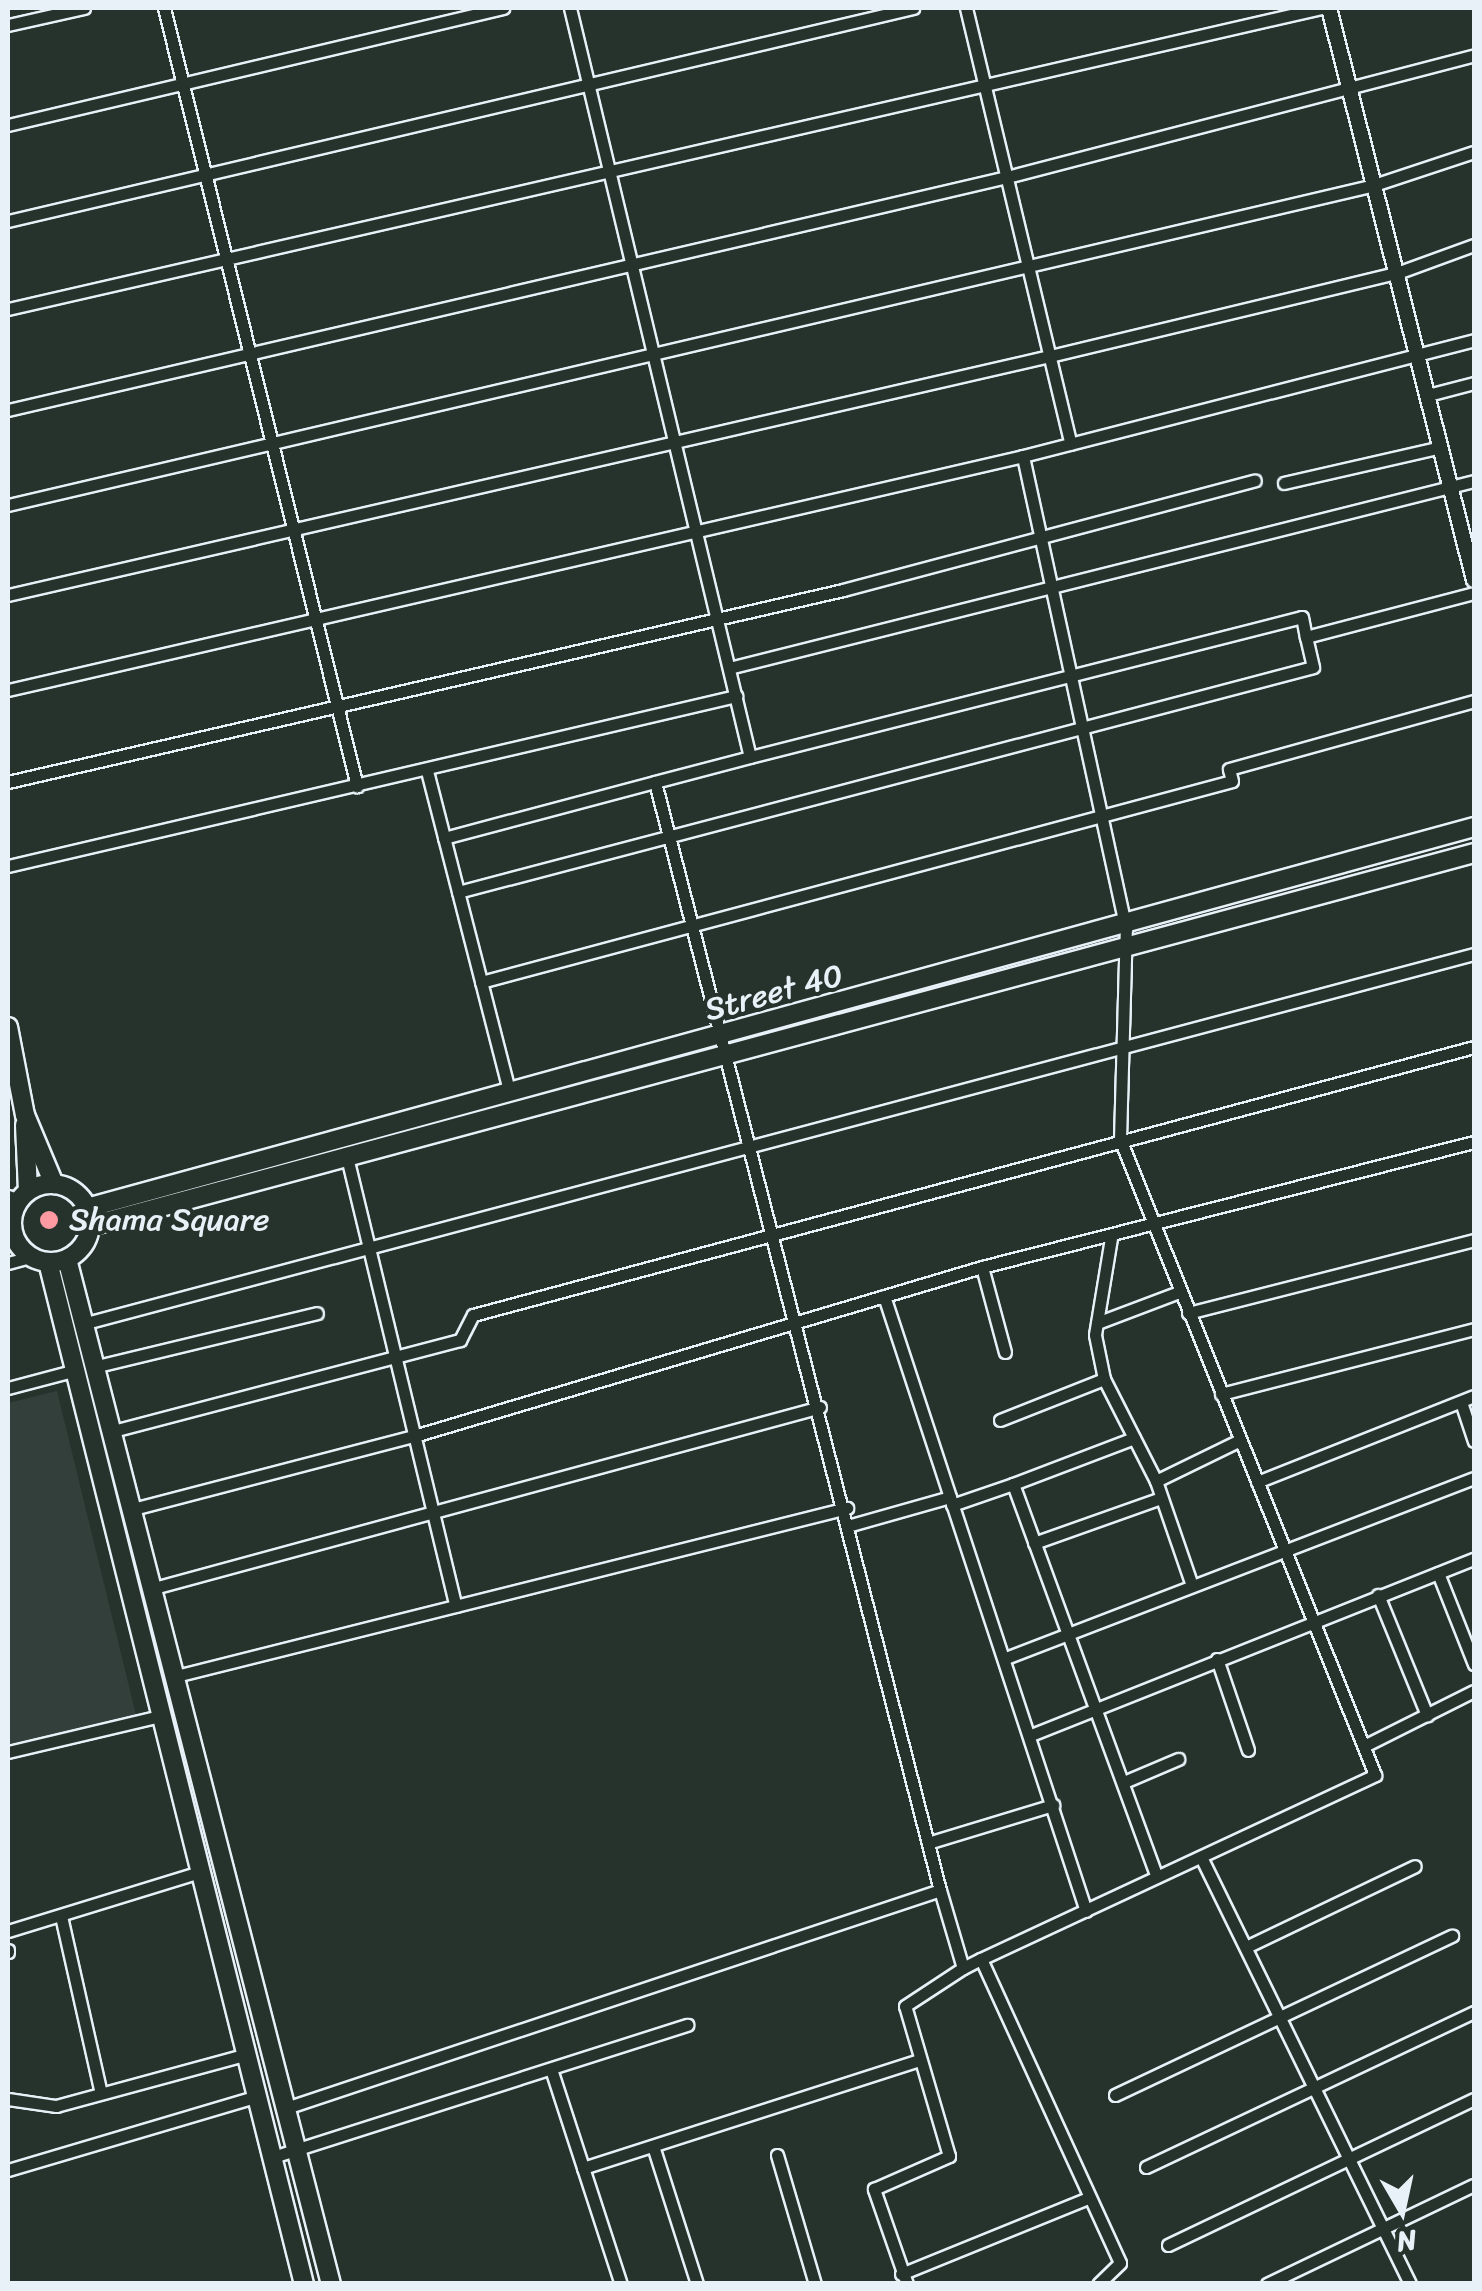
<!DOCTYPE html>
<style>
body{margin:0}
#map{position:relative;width:1482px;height:2291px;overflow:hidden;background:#26332d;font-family:Sriracha,sans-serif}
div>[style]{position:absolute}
.built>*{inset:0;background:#333f3a}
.roads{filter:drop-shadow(2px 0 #e8f1f8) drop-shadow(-2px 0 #e8f1f8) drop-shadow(0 2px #e8f1f8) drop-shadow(0 -2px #e8f1f8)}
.minor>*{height:11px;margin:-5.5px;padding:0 5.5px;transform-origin:5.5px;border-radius:5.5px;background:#26332d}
.tertiary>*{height:14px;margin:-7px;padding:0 7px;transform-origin:7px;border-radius:7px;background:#26332d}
.primary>*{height:18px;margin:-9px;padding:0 9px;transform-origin:9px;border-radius:9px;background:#26332d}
.primary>.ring{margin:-9px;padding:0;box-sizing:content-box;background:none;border:18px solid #26332d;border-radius:50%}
.dots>*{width:28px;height:28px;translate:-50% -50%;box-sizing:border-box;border:5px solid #26332d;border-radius:50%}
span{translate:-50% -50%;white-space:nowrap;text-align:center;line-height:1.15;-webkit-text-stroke:8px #26332d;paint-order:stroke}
.street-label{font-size:32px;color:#e8f1f8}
.poi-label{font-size:32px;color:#e8f1f8}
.left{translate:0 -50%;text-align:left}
.frame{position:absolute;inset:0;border:10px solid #e8f1f8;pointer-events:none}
.north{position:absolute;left:1352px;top:2161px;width:100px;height:100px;-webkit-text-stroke:8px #26332d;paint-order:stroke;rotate:171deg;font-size:28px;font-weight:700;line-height:40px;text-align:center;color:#e8f1f8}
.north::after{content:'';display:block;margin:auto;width:35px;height:45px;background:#e8f1f8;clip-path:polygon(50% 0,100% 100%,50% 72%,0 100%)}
</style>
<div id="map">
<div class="built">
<div style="clip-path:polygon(57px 1391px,136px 1715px,8px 1746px,8px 1403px)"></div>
</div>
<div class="roads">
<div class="minor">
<div style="left:164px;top:8px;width:802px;rotate:76.07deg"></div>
<div style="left:570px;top:8px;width:770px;rotate:76.49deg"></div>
<div style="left:750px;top:757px;width:98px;rotate:165.3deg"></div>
<div style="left:655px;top:782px;width:1144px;rotate:75.58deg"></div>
<div style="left:940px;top:1890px;width:81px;rotate:73.6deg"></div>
<div style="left:963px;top:1968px;width:20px;rotate:-27deg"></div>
<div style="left:981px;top:1959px;width:334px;rotate:65.4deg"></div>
<div style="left:1120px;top:2263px;width:30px;rotate:136deg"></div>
<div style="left:966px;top:8px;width:448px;rotate:76.5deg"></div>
<div style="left:8px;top:25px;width:78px;rotate:-12.6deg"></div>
<div style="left:8px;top:125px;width:509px;rotate:-13.3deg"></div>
<div style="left:8px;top:221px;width:930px;rotate:-13.24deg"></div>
<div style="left:8px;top:309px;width:1347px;rotate:-12.91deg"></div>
<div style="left:1428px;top:395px;width:48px;rotate:-14.6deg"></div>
<div style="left:8px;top:410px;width:1026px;rotate:-13.13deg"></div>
<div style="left:1007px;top:177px;width:483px;rotate:-14.6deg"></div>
<div style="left:1284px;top:483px;width:161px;rotate:-12.9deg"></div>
<div style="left:8px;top:505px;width:1403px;rotate:-13.18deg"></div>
<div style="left:1374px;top:185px;width:105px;rotate:-18.3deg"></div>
<div style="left:8px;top:595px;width:1069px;rotate:-12.92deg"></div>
<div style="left:1050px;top:356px;width:357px;rotate:-13.5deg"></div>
<div style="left:1397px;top:273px;width:82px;rotate:-20deg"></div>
<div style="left:729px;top:668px;width:768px;rotate:-14.09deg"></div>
<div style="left:8px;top:690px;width:1042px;rotate:-12.98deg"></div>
<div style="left:1023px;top:456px;width:466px;rotate:-14.4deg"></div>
<div style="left:750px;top:757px;width:569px;rotate:-14.23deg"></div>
<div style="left:1302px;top:617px;width:20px;rotate:79deg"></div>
<div style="left:1306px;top:637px;width:174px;rotate:-14.7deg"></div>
<div style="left:427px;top:771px;width:333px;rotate:75.6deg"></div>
<div style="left:8px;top:782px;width:857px;rotate:-12.95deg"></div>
<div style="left:843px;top:590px;width:426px;rotate:-14.9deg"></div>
<div style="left:444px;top:838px;width:218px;rotate:-14.9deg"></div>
<div style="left:8px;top:866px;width:748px;rotate:-13.14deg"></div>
<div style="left:458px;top:892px;width:884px;rotate:-14.74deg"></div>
<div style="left:1313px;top:667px;width:31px;rotate:-103deg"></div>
<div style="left:481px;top:982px;width:777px;rotate:-14.98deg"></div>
<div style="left:1232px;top:781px;width:12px;rotate:-104deg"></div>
<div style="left:1229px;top:769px;width:254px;rotate:-15.5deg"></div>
<div style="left:346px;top:1153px;width:466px;rotate:76.4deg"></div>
<div style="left:8px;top:1196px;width:12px;rotate:20deg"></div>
<div style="left:1111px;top:1238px;width:98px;rotate:99.4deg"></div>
<div style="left:1095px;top:1335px;width:45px;rotate:78.4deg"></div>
<div style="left:1104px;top:1379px;width:114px;rotate:63deg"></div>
<div style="left:1156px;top:1481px;width:105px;rotate:71deg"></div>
<div style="left:8px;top:1263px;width:24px;rotate:-15deg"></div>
<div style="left:982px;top:1267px;width:88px;rotate:74.9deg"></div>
<div style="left:884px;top:1296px;width:647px;rotate:71.82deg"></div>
<div style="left:1188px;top:1313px;width:295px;rotate:-14.3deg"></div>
<div style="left:86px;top:1323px;width:1436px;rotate:-14.89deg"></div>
<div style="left:1097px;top:1323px;width:88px;rotate:-20.7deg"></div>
<div style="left:97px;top:1366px;width:226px;rotate:-13.5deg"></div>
<div style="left:8px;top:1388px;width:70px;rotate:-14.8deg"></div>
<div style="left:1221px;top:1394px;width:261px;rotate:-14.4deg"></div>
<div style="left:1461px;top:1402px;width:41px;rotate:71.6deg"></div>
<div style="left:1000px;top:1420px;width:112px;rotate:-21.5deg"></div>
<div style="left:113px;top:1431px;width:359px;rotate:-14.7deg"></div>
<div style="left:460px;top:1340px;width:28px;rotate:-63deg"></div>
<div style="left:473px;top:1315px;width:1036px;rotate:-14.99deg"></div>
<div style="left:1134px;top:1438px;width:129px;rotate:159.2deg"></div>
<div style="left:1013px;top:1484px;width:416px;rotate:69.9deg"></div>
<div style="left:1156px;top:1481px;width:93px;rotate:-26deg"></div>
<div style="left:1257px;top:1482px;width:233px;rotate:-21.6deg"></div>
<div style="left:952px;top:1505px;width:65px;rotate:-19deg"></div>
<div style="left:133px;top:1509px;width:290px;rotate:-14.6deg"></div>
<div style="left:414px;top:1436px;width:593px;rotate:-16.57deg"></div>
<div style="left:982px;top:1267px;width:508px;rotate:-14.26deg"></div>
<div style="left:851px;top:1525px;width:103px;rotate:-15.8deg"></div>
<div style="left:1034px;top:1543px;width:135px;rotate:-19.5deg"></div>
<div style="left:1438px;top:1573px;width:98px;rotate:68.4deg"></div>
<div style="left:154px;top:1588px;width:690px;rotate:-15.2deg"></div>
<div style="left:1378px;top:1595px;width:130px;rotate:67.8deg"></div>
<div style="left:1006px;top:1658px;width:501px;rotate:-21.04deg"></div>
<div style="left:1217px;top:1659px;width:96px;rotate:71.2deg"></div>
<div style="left:176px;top:1676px;width:692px;rotate:-14.06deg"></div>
<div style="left:1031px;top:1735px;width:477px;rotate:-21.7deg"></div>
<div style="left:1364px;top:1746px;width:123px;rotate:-26.6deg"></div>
<div style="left:8px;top:1752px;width:160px;rotate:-13.3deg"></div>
<div style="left:1124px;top:1782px;width:59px;rotate:-23.1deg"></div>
<div style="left:928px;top:1843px;width:131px;rotate:-16.9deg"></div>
<div style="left:1201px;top:1857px;width:475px;rotate:63.9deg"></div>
<div style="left:61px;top:1916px;width:181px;rotate:77.3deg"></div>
<div style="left:8px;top:1931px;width:204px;rotate:-17.1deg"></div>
<div style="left:1246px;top:1947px;width:187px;rotate:-25.6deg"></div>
<div style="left:8px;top:1950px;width:2px;rotate:90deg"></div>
<div style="left:981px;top:1959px;width:435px;rotate:-25deg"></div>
<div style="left:1375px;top:1775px;width:685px;rotate:-111.85deg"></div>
<div style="left:1120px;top:1139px;width:210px;rotate:-88.4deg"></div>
<div style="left:1126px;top:929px;width:484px;rotate:-102.3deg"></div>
<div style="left:551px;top:2069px;width:226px;rotate:72deg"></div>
<div style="left:1115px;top:2095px;width:373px;rotate:-25.3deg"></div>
<div style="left:8px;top:2099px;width:49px;rotate:8.3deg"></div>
<div style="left:56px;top:2106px;width:199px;rotate:-15.2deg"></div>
<div style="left:286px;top:2108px;width:689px;rotate:-18.43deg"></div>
<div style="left:653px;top:2146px;width:145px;rotate:72.3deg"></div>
<div style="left:777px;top:2155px;width:134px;rotate:73.6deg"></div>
<div style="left:273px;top:2157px;width:435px;rotate:-17.7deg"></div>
<div style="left:1146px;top:2167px;width:363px;rotate:-25.3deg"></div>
<div style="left:583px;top:2168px;width:354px;rotate:-17.8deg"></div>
<div style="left:8px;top:2170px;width:261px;rotate:-16.5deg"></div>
<div style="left:1168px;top:2245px;width:339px;rotate:-25.5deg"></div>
<div style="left:901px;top:2274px;width:202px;rotate:-22.1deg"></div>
<div style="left:907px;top:2284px;width:101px;rotate:-109.2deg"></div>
<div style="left:874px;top:2189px;width:82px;rotate:-23.7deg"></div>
<div style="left:949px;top:2156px;width:156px;rotate:-106.3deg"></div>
<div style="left:905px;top:2006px;width:69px;rotate:-33.2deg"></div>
<div style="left:1267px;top:2284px;width:229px;rotate:-25.6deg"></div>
</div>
<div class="tertiary">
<div style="left:1329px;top:8px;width:590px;rotate:75.78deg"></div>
</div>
<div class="primary">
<div style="left:8px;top:1027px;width:90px;rotate:79.1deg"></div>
<div style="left:25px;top:1115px;width:75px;rotate:67.2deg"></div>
<div style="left:25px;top:1125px;width:66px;rotate:87.4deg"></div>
<div class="ring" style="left:12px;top:1184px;width:60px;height:60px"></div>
<div style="left:87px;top:1208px;width:1438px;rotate:-15.36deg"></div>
<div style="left:90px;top:1226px;width:1433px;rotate:-15.08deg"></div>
<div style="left:67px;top:1259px;width:1058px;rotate:75.56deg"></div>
<div style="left:48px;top:1262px;width:1054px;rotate:75.94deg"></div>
</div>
</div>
<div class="dots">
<div style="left:49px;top:1220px;background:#ff9aa2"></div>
</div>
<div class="street-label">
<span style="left:774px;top:993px;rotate:-15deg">Street 40</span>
</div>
<div class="poi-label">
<span class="left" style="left:69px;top:1220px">Shama Square</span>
</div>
<div class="frame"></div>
<div class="north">N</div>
</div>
